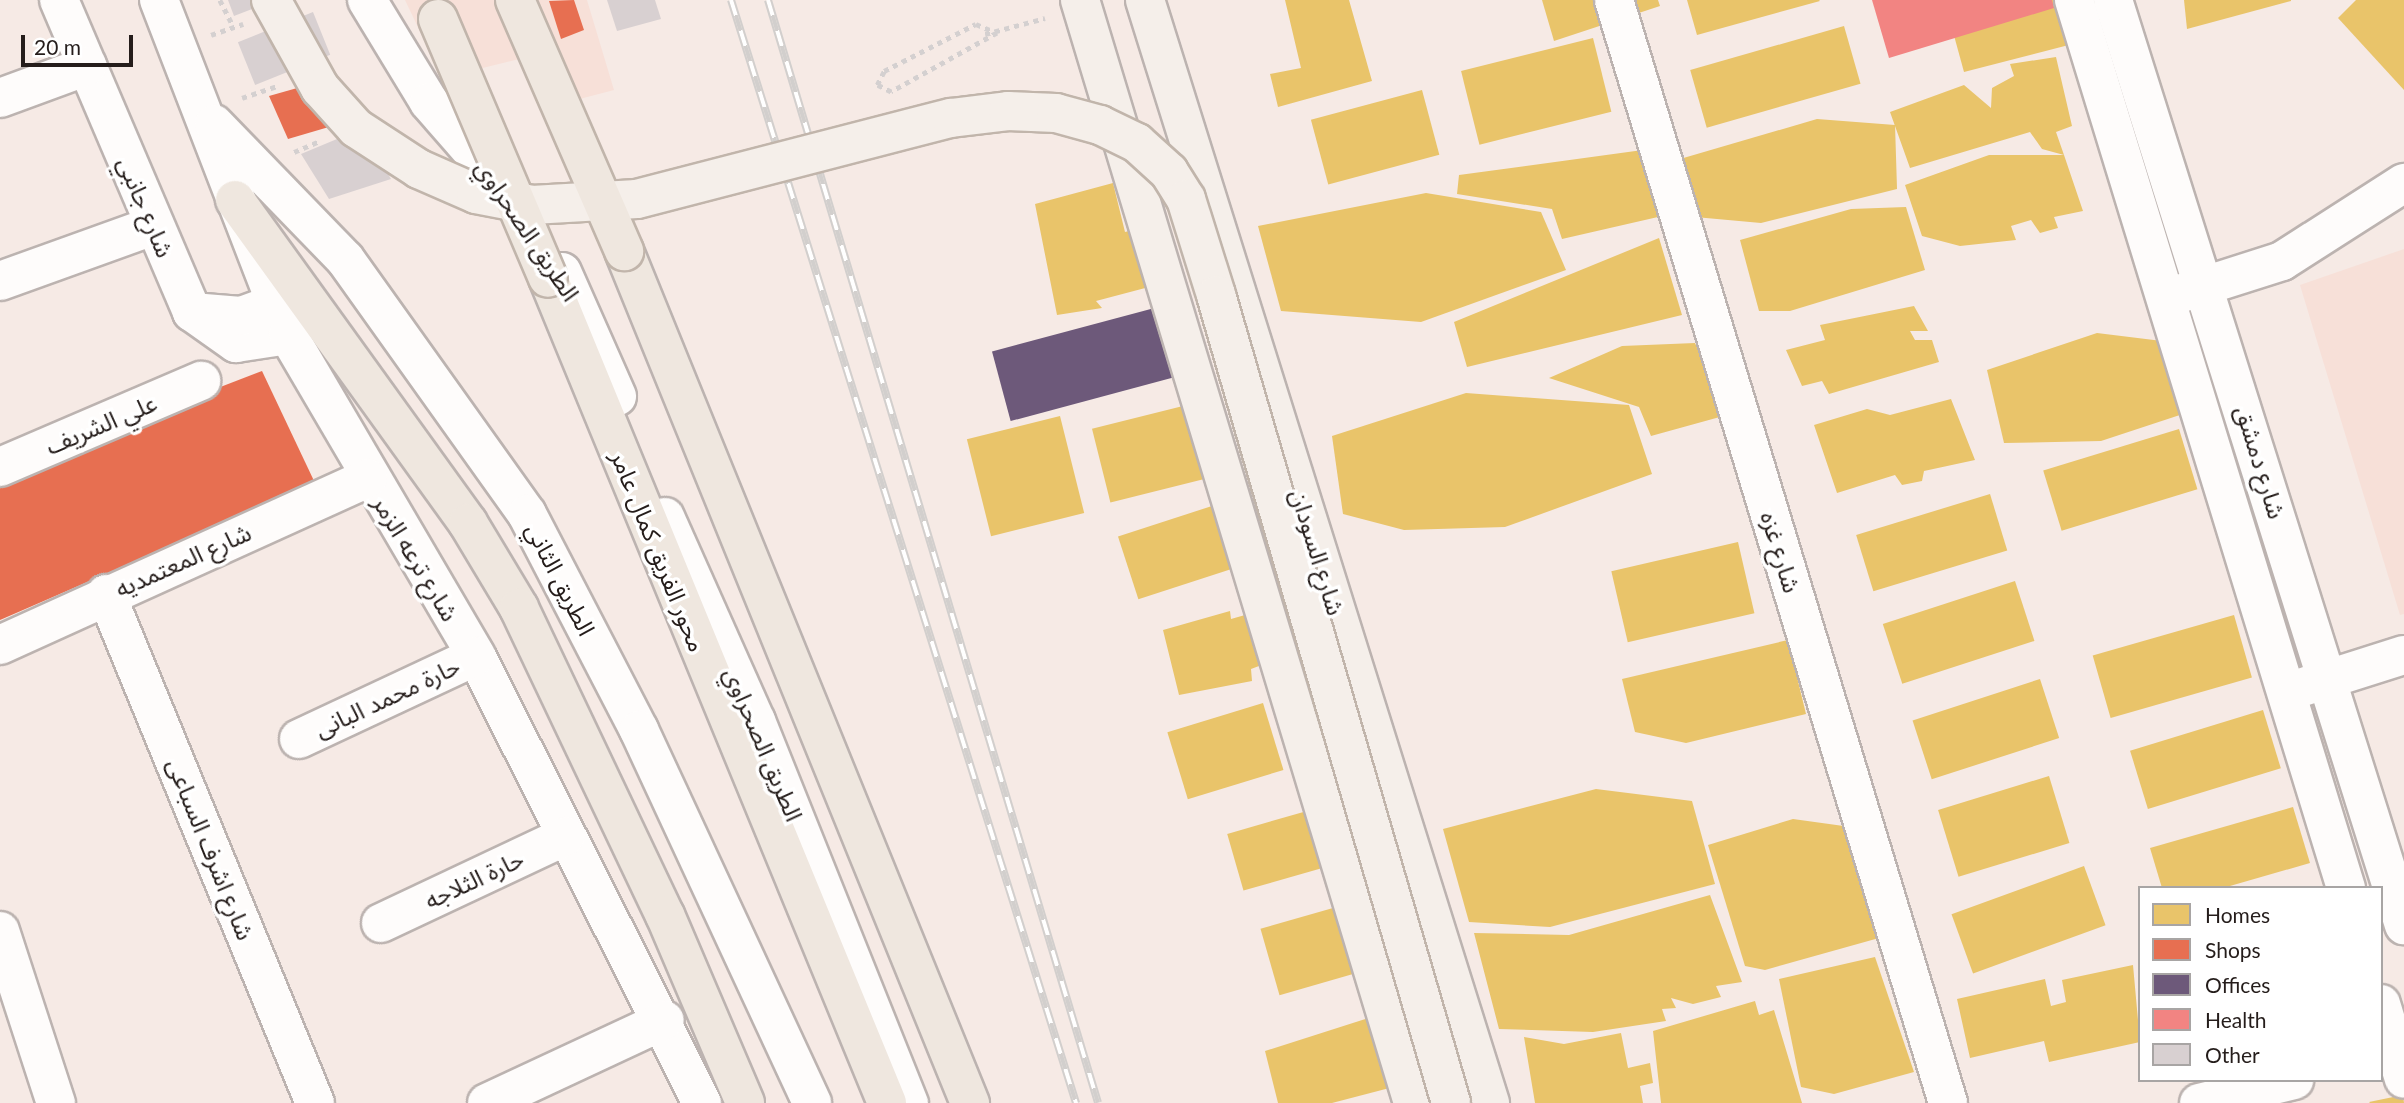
<!DOCTYPE html>
<meta charset="utf-8">
<style>
body{margin:0}
#map{position:relative;width:2404px;height:1103px;overflow:hidden;background:#f6eae5;font-family:Lato,"Noto Sans Arabic",sans-serif}
div>[style]{position:absolute}
.built>*{inset:0;background:#f7e0d8}
.homes>*{inset:0;background:#e9c46a;transform-origin:0 0}
.shops>*{inset:0;background:#e76f51}
.offices>*{inset:0;background:#6d597a;transform-origin:0 0}
.health>*{inset:0;background:#f28482}
.building>*{inset:0;background:#d8d0d1;transform-origin:0 0}
.path>*{height:4.5px;margin-top:-2.25px;transform-origin:0;background:repeating-linear-gradient(90deg,#d4d0d0 0 5px,transparent 0 10px)}
.roads{filter:drop-shadow(2px 0 #bcb3b0) drop-shadow(-2px 0 #bcb3b0) drop-shadow(0 2px #bcb3b0) drop-shadow(0 -2px #bcb3b0)}
.minor>*{height:38px;margin:-19px;padding:0 19px;transform-origin:19px;border-radius:19px;background:#fefcfb}
.major>*{height:38px;margin:-19px;padding:0 19px;transform-origin:19px;border-radius:19px;background:#f5efea}
.highway>*{height:38px;margin:-19px;padding:0 19px;transform-origin:19px;border-radius:19px;background:#efe7df}
.rail>*{height:8px;margin-top:-4px;transform-origin:0;background:repeating-linear-gradient(90deg,#fff 0 16px,#d2cfcd 0 32px);box-sizing:border-box;border-block:2px solid #d2cfcd}
.bridges{filter:drop-shadow(2px 0 #c1b5ab) drop-shadow(-2px 0 #c1b5ab) drop-shadow(0 2px #c1b5ab) drop-shadow(0 -2px #c1b5ab)}
.major-bridge>*{height:38px;margin:-19px;padding:0 19px;transform-origin:19px;border-radius:19px;background:#f5efea}
.highway-bridge>*{height:38px;margin:-19px;padding:0 19px;transform-origin:19px;border-radius:19px;background:#efe7df}
span{translate:-50% -50%;white-space:nowrap;text-align:center;line-height:1.15;-webkit-text-stroke:7px #fff;paint-order:stroke}
.street-label{font-size:24px;color:#251d1b}
.legend{position:absolute;left:2138px;top:886px;width:245px;height:196px;box-sizing:border-box;background:#fff;border:2px solid #a8a5a4;margin:0;padding:9px 12px;list-style:none;font-size:21px;color:#251d1b}
.legend li{display:flex;align-items:center;gap:14px;height:35px}
.legend b{width:35px;border:2px solid #a8a5a4}
.scale{position:absolute;left:21px;top:35px;width:112px;height:32px;box-sizing:border-box;border:4px solid #251d1b;border-top:0;padding-left:9px;font-size:21px;line-height:24px;white-space:nowrap;color:#251d1b;-webkit-text-stroke:5px #fff;paint-order:stroke}
</style>
<div id="map">
<div class="built">
<div style="clip-path:polygon(405px 0,587px 0,614px 90px,572px 101px,531px 56px,442px 78px)"></div>
<div style="clip-path:polygon(2404px 249px,2404px 614px,2400px 615px,2300px 285px)"></div>
</div>
<div class="homes">
<div style="clip-path:polygon(1285px 0,1349px 0,1372px 81px,1278px 107px,1270px 74px,1301px 68px)"></div>
<div style="clip-path:polygon(1542px 0,1658px 0,1660px 6px,1554px 41px)"></div>
<div style="clip-path:polygon(1687px 0,1819px 0,1820px 1px,1697px 35px)"></div>
<div style="clip-path:polygon(1985px 0,2111px 0,2119px 32px,1964px 72px,1947px 10px)"></div>
<div style="clip-path:polygon(2184px 0,2291px 0,2291px 1px,2187px 29px)"></div>
<div style="clip-path:polygon(2356px 0,2404px 0,2404px 90px,2338px 18px)"></div>
<div style="left:1844px;top:26px;width:60px;height:160px;rotate:74deg"></div>
<div style="left:1593px;top:38px;width:76px;height:136px;rotate:76deg"></div>
<div style="clip-path:polygon(2056px 57px,2072px 126px,2056px 132px,2064px 155px,2042px 149px,2030px 132px,1910px 168px,1890px 112px,1964px 85px,1991px 108px,1992px 88px,2014px 76px,2010px 64px)"></div>
<div style="left:1422px;top:90px;width:67px;height:115px;rotate:75deg"></div>
<div style="clip-path:polygon(1817px 119px,1895px 125px,1897px 189px,1761px 223px,1695px 217px,1680px 159px)"></div>
<div style="clip-path:polygon(1650px 149px,1671px 214px,1562px 239px,1552px 209px,1457px 194px,1459px 175px)"></div>
<div style="clip-path:polygon(1989px 155px,2064px 155px,2083px 211px,2054px 217px,2058px 228px,2040px 233px,2031px 220px,2011px 226px,2016px 240px,1960px 246px,1922px 236px,1905px 185px)"></div>
<div style="clip-path:polygon(1113px 183px,1125px 232px,1133px 230px,1149px 287px,1096px 301px,1102px 308px,1057px 315px,1035px 204px)"></div>
<div style="clip-path:polygon(1426px 193px,1541px 212px,1566px 270px,1421px 322px,1281px 311px,1258px 226px)"></div>
<div style="clip-path:polygon(1906px 207px,1925px 270px,1790px 311px,1759px 311px,1740px 240px,1851px 209px)"></div>
<div style="clip-path:polygon(1659px 238px,1682px 315px,1467px 367px,1454px 322px)"></div>
<div style="clip-path:polygon(1914px 306px,1928px 331px,1910px 331px,1915px 340px,1932px 340px,1939px 362px,1829px 394px,1822px 381px,1802px 386px,1786px 350px,1825px 340px,1820px 325px)"></div>
<div style="clip-path:polygon(2097px 333px,2162px 341px,2189px 412px,2101px 441px,2004px 443px,1987px 370px)"></div>
<div style="clip-path:polygon(1695px 343px,1727px 415px,1651px 436px,1639px 407px,1549px 378px,1622px 346px)"></div>
<div style="clip-path:polygon(1466px 393px,1629px 405px,1652px 474px,1505px 527px,1404px 530px,1343px 514px,1332px 436px)"></div>
<div style="clip-path:polygon(1951px 399px,1975px 460px,1924px 471px,1922px 481px,1902px 485px,1895px 475px,1837px 493px,1814px 425px,1867px 409px,1890px 415px)"></div>
<div style="left:1191px;top:404px;width:76px;height:102px;rotate:76deg"></div>
<div style="left:1060px;top:416px;width:100px;height:96px;rotate:76deg"></div>
<div style="left:2179px;top:429px;width:63px;height:142px;rotate:73deg"></div>
<div style="left:1990px;top:494px;width:59px;height:140px;rotate:73deg"></div>
<div style="left:1215px;top:505px;width:66px;height:102px;rotate:72deg"></div>
<div style="left:1738px;top:542px;width:73px;height:130px;rotate:77deg"></div>
<div style="left:2015px;top:581px;width:63px;height:139px;rotate:72deg"></div>
<div style="clip-path:polygon(1230px 611px,1231px 619px,1252px 613px,1267px 663px,1251px 669px,1252px 681px,1179px 695px,1163px 630px)"></div>
<div style="left:2234px;top:615px;width:65px;height:147px;rotate:74deg"></div>
<div style="clip-path:polygon(1788px 640px,1806px 714px,1686px 743px,1635px 732px,1622px 679px)"></div>
<div style="left:2040px;top:679px;width:62px;height:134px;rotate:72deg"></div>
<div style="left:1263px;top:703px;width:70px;height:100px;rotate:73deg"></div>
<div style="left:2263px;top:710px;width:61px;height:139px;rotate:73deg"></div>
<div style="left:2049px;top:776px;width:70px;height:116px;rotate:73deg"></div>
<div style="clip-path:polygon(1596px 789px,1692px 801px,1715px 884px,1550px 927px,1469px 922px,1443px 829px)"></div>
<div style="clip-path:polygon(2293px 807px,2310px 863px,2223px 888px,2162px 888px,2150px 848px)"></div>
<div style="left:1307px;top:811px;width:59px;height:83px;rotate:74deg"></div>
<div style="clip-path:polygon(1793px 819px,1858px 828px,1879px 938px,1765px 970px,1745px 966px,1708px 845px)"></div>
<div style="left:2084px;top:866px;width:63px;height:141px;rotate:70deg"></div>
<div style="clip-path:polygon(1710px 895px,1742px 982px,1716px 986px,1721px 997px,1693px 1004px,1671px 998px,1676px 1008px,1662px 1009px,1666px 1021px,1593px 1032px,1499px 1029px,1474px 933px,1569px 935px)"></div>
<div style="left:1347px;top:904px;width:69px;height:90px;rotate:74deg"></div>
<div style="clip-path:polygon(1875px 957px,1914px 1072px,1834px 1094px,1801px 1087px,1779px 979px)"></div>
<div style="clip-path:polygon(2133px 965px,2140px 1042px,2049px 1062px,2044px 1041px,1970px 1058px,1957px 999px,2045px 979px,2051px 1006px,2066px 1002px,2062px 980px)"></div>
<div style="clip-path:polygon(1755px 1001px,1759px 1015px,1774px 1010px,1802px 1103px,1661px 1103px,1653px 1031px)"></div>
<div style="clip-path:polygon(1381px 1014px,1401px 1085px,1332px 1103px,1278px 1103px,1265px 1051px)"></div>
<div style="clip-path:polygon(1621px 1033px,1628px 1068px,1650px 1063px,1653px 1083px,1640px 1086px,1643px 1103px,1535px 1103px,1524px 1037px,1564px 1044px)"></div>
<div style="clip-path:polygon(2403px 1095px,2404px 1103px,2370px 1103px,2369px 1102px)"></div>
</div>
<div class="shops">
<div style="clip-path:polygon(574px 0,584px 30px,561px 39px,549px 1px)"></div>
<div style="clip-path:polygon(336px 77px,356px 119px,288px 139px,269px 96px)"></div>
<div style="clip-path:polygon(262px 371px,315px 483px,0 620px,0 472px)"></div>
</div>
<div class="offices">
<div style="left:1162px;top:306px;width:72px;height:176px;rotate:75deg"></div>
</div>
<div class="health">
<div style="clip-path:polygon(1872px 0,2052px 0,2054px 8px,1889px 58px)"></div>
</div>
<div class="building">
<div style="clip-path:polygon(228px 0,275px 0,234px 16px)"></div>
<div style="clip-path:polygon(607px 0,655px 0,661px 19px,617px 31px)"></div>
<div style="left:313px;top:12px;width:46px;height:81px;rotate:68deg"></div>
<div style="clip-path:polygon(361px 129px,391px 179px,329px 199px,301px 154px)"></div>
</div>
<div class="path">
<div style="left:220px;top:0;width:30px;rotate:63deg"></div>
<div style="left:976px;top:24px;width:23px;rotate:23deg"></div>
<div style="left:997px;top:33px;width:121px;rotate:150.9deg"></div>
<div style="left:891px;top:92px;width:16px;rotate:-153deg"></div>
<div style="left:877px;top:85px;width:16px;rotate:-63deg"></div>
<div style="left:884px;top:71px;width:103px;rotate:-27.1deg"></div>
<div style="left:985px;top:34px;width:62px;rotate:-14.9deg"></div>
<div style="left:211px;top:35px;width:34px;rotate:-19deg"></div>
<div style="left:242px;top:98px;width:36px;rotate:-19deg"></div>
<div style="left:294px;top:152px;width:26px;rotate:-23deg"></div>
</div>
<div class="roads">
<div class="minor">
<div style="left:59px;top:0;width:339px;rotate:66.9deg"></div>
<div style="left:192px;top:312px;width:54px;rotate:35.2deg"></div>
<div style="left:236px;top:343px;width:53px;rotate:-8.7deg"></div>
<div style="left:159px;top:0;width:359px;rotate:68.9deg"></div>
<div style="left:288px;top:335px;width:372px;rotate:59.6deg"></div>
<div style="left:476px;top:656px;width:501px;rotate:63.18deg"></div>
<div style="left:367px;top:0;width:119px;rotate:58.7deg"></div>
<div style="left:429px;top:102px;width:114px;rotate:48.9deg"></div>
<div style="left:1614px;top:0;width:1152px;rotate:73.15deg"></div>
<div style="left:2074px;top:0;width:929px;rotate:72.97deg"></div>
<div style="left:2113px;top:0;width:970px;rotate:72.54deg"></div>
<div style="left:0;top:98px;width:93px;rotate:-20.2deg"></div>
<div style="left:214px;top:124px;width:188px;rotate:45.9deg"></div>
<div style="left:345px;top:259px;width:313px;rotate:54.5deg"></div>
<div style="left:527px;top:514px;width:243px;rotate:62.6deg"></div>
<div style="left:639px;top:730px;width:411px;rotate:65.1deg"></div>
<div style="left:562px;top:272px;width:136px;rotate:66.1deg"></div>
<div style="left:0;top:281px;width:163px;rotate:-19.8deg"></div>
<div style="left:2182px;top:293px;width:105px;rotate:-17.7deg"></div>
<div style="left:2282px;top:261px;width:145px;rotate:-32.6deg"></div>
<div style="left:192px;top:312px;width:49px;rotate:4.7deg"></div>
<div style="left:241px;top:316px;width:37px;rotate:-20deg"></div>
<div style="left:0;top:467px;width:219px;rotate:-23.2deg"></div>
<div style="left:665px;top:517px;width:223px;rotate:66deg"></div>
<div style="left:756px;top:721px;width:412px;rotate:68.2deg"></div>
<div style="left:106px;top:594px;width:550px;rotate:67.68deg"></div>
<div style="left:0;top:645px;width:404px;rotate:-24.4deg"></div>
<div style="left:2303px;top:687px;width:106px;rotate:-17.6deg"></div>
<div style="left:299px;top:739px;width:195px;rotate:-25.1deg"></div>
<div style="left:381px;top:923px;width:204px;rotate:-25.2deg"></div>
<div style="left:0;top:931px;width:181px;rotate:72deg"></div>
<div style="left:2381px;top:1004px;width:78px;rotate:73deg"></div>
<div style="left:487px;top:1103px;width:196px;rotate:-25deg"></div>
<div style="left:2199px;top:1103px;width:98px;rotate:-13.6deg"></div>
</div>
<div class="major">
<div style="left:1080px;top:0;width:1152px;rotate:73.2deg"></div>
<div style="left:1145px;top:0;width:1156px;rotate:72.63deg"></div>
</div>
<div class="highway">
<div style="left:235px;top:200px;width:398px;rotate:54.2deg"></div>
<div style="left:468px;top:523px;width:99px;rotate:59deg"></div>
<div style="left:519px;top:608px;width:340px;rotate:64.6deg"></div>
<div style="left:665px;top:915px;width:204px;rotate:66.9deg"></div>
<div style="left:624px;top:251px;width:920px;rotate:67.9deg"></div>
<div style="left:548px;top:278px;width:892px;rotate:67.66deg"></div>
</div>
</div>
<div class="rail">
<div style="left:731px;top:0;width:1156px;rotate:72.63deg"></div>
<div style="left:768px;top:0;width:1151px;rotate:73.34deg"></div>
</div>
<div class="bridges">
<div class="major-bridge">
<div style="left:271px;top:0;width:101px;rotate:60.9deg"></div>
<div style="left:320px;top:88px;width:54px;rotate:48deg"></div>
<div style="left:356px;top:128px;width:75px;rotate:33.1deg"></div>
<div style="left:419px;top:169px;width:62px;rotate:23.7deg"></div>
<div style="left:476px;top:194px;width:57px;rotate:11.1deg"></div>
<div style="left:532px;top:205px;width:105px;rotate:-3.3deg"></div>
<div style="left:637px;top:199px;width:324px;rotate:-14.5deg"></div>
<div style="left:951px;top:118px;width:57px;rotate:-7deg"></div>
<div style="left:1008px;top:111px;width:48px;rotate:2.4deg"></div>
<div style="left:1056px;top:113px;width:46px;rotate:15.3deg"></div>
<div style="left:1100px;top:125px;width:41px;rotate:25.9deg"></div>
<div style="left:1137px;top:143px;width:43px;rotate:42.2deg"></div>
<div style="left:1169px;top:172px;width:32px;rotate:58deg"></div>
<div style="left:1186px;top:199px;width:101px;rotate:72.6deg"></div>
<div style="left:1216px;top:295px;width:841px;rotate:73.78deg"></div>
</div>
<div class="highway-bridge">
<div style="left:515px;top:0;width:274px;rotate:66.5deg"></div>
<div style="left:438px;top:19px;width:281px;rotate:67deg"></div>
</div>
</div>
<div class="street-label">
<span style="left:146px;top:207px;rotate:67deg">شارع جانبي</span>
<span style="left:528px;top:230px;rotate:56deg">الطريق الصحراوي</span>
<span style="left:101px;top:424px;rotate:-23deg">علي الشريف</span>
<span style="left:2261px;top:462px;rotate:73deg">شارع دمشق</span>
<span style="left:659px;top:551px;rotate:68deg">محور الفريق كمال عامر</span>
<span style="left:1318px;top:552px;rotate:73deg">شارع السودان</span>
<span style="left:1781px;top:552px;rotate:73deg">شارع غزه</span>
<span style="left:416px;top:558px;rotate:59deg">شارع ترعه الزمر</span>
<span style="left:183px;top:560px;rotate:-24deg">شارع المعتمديه</span>
<span style="left:561px;top:579px;rotate:63deg">الطريق الثاني</span>
<span style="left:387px;top:697px;rotate:-25deg">حارة محمد البانى</span>
<span style="left:764px;top:744px;rotate:67deg">الطريق الصحراوي</span>
<span style="left:211px;top:849px;rotate:68deg">شارع اشرف السباعى</span>
<span style="left:474px;top:879px;rotate:-25deg">حارة الثلاجه</span>
</div>
<ul class="legend">
<li><b style="height:19px;background:#e9c46a"></b>Homes</li>
<li><b style="height:19px;background:#e76f51"></b>Shops</li>
<li><b style="height:19px;background:#6d597a"></b>Offices</li>
<li><b style="height:19px;background:#f28482"></b>Health</li>
<li><b style="height:19px;background:#d8d0d1"></b>Other</li>
</ul>
<div class="scale">20 m</div>
</div>
